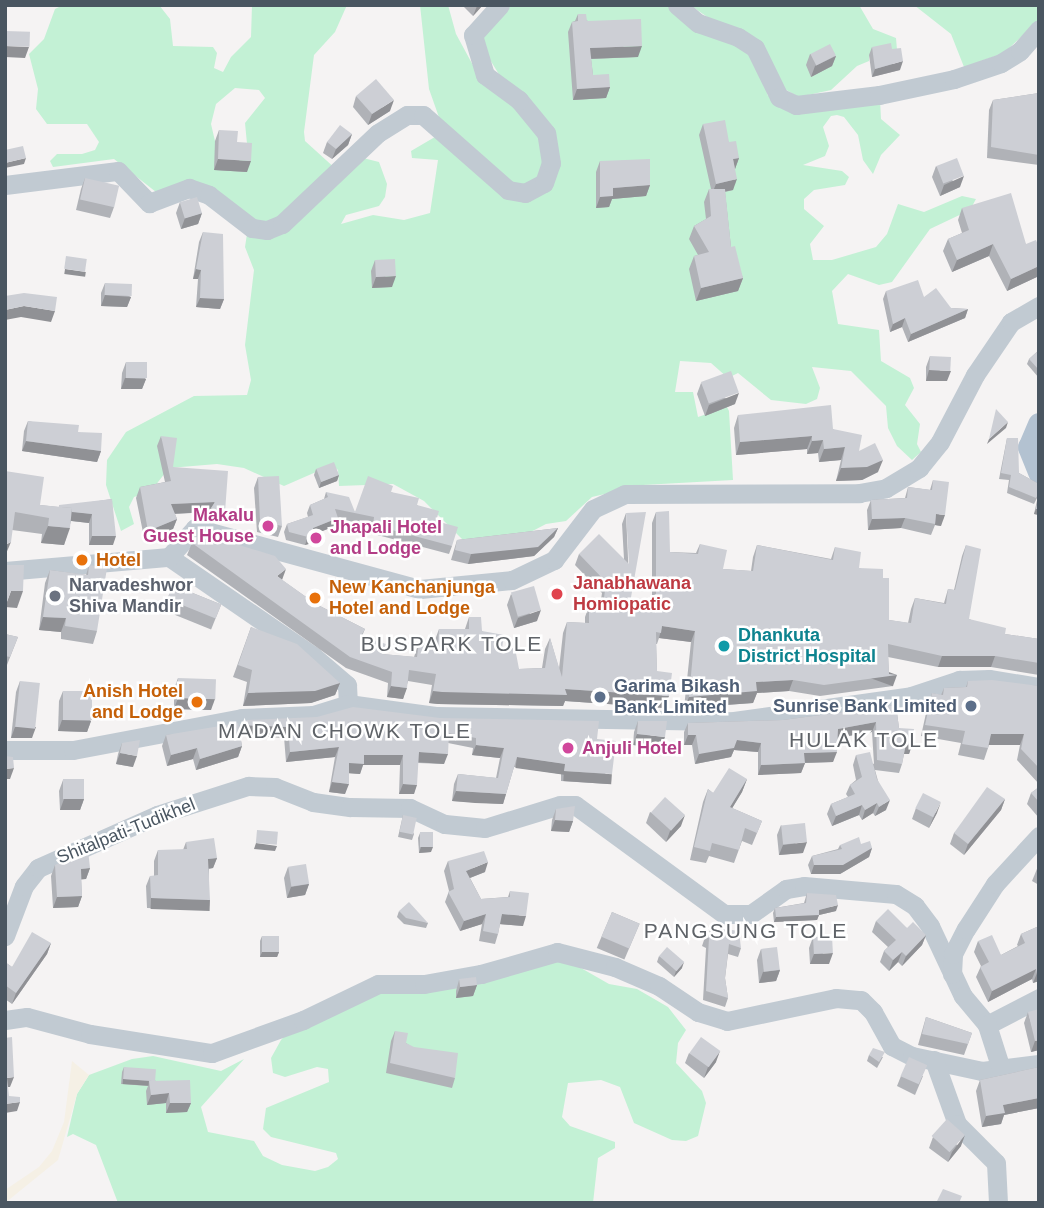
<!DOCTYPE html>
<style>
body{margin:0}
#map{position:relative;width:1044px;height:1208px;overflow:hidden;background:#f5f3f3;font-family:Helvetica,sans-serif}
div>[style]{position:absolute}
.green>*{inset:0;background:#c3f1d5}
.sand>*{inset:0;background:#f5f0e5}
.minor>*{height:19px;margin:-9.5px;padding:0 9.5px;transform-origin:9.5px;border-radius:9.5px;background:#c1cad2}
.major>*{height:23px;margin:-11.5px;padding:0 11.5px;transform-origin:11.5px;border-radius:11.5px;background:#b3c2d1}
.wall>*{inset:0;background:#b0b2b7;transform-origin:0 0}
.shaded-wall>*{inset:0;background:#909195;transform-origin:0 0}
.building>*{inset:0;background:#cdcfd5;transform-origin:0 0}
.dots>*{width:19px;height:19px;translate:-50% -50%;box-sizing:border-box;border:4px solid #fff;border-radius:50%}
span{translate:-50% -50%;white-space:nowrap;text-align:center;line-height:1.15;-webkit-text-stroke:5px #fff;paint-order:stroke}
.hotel-label{font-size:18px;color:#b23c85;font-weight:700}
.right{translate:-100% -50%;text-align:right}
.left{translate:0 -50%;text-align:left}
.food-label{font-size:18px;color:#c56008;font-weight:700}
.health-label{font-size:18px;color:#be3a42;font-weight:700}
.worship-label{font-size:18px;color:#5b616d;font-weight:700}
.culture-label{font-size:18px;color:#0d838f;font-weight:700}
.service-label{font-size:18px;color:#4e5e75;font-weight:700}
.street-label{font-size:18px;color:#4a5661}
.quarter-label{font-size:21px;color:#5f6368;letter-spacing:2px}
.frame{position:absolute;inset:0;border:7px solid #4a5661;pointer-events:none}
</style>
<div id="map">
<div class="green">
<div style="clip-path:polygon(evenodd,63px 5px,159px 5px,170px 19px,173px 46px,213px 47px,217px 53px,214px 68px,223px 72px,231px 57px,251px 37px,252px 5px,347px 5px,335px 32px,314px 55px,304px 132px,305px 141px,337px 170px,287px 216px,261px 226px,211px 193px,156px 192px,114px 159px,53px 167px,50px 161px,57px 154px,82px 154px,95px 150px,99px 142px,87px 124px,47px 124px,36px 109px,38px 89px,29px 54px,44px 39px,55px 9px,63px 5px,235px 88px,259px 90px,265px 98px,245px 123px,248px 154px,215px 141px,211px 124px,216px 104px,235px 88px)"></div>
<div style="clip-path:polygon(420px 5px,448px 5px,456px 34px,475px 69px,528px 120px,543px 144px,544px 175px,528px 184px,508px 184px,441px 123px,429px 89px)"></div>
<div style="clip-path:polygon(509px 5px,668px 5px,736px 43px,759px 65px,768px 96px,880px 99px,881px 119px,900px 135px,881px 155px,873px 174px,863px 160px,858px 135px,844px 117px,837px 115px,831px 116px,823px 127px,829px 146px,825px 156px,803px 165px,842px 171px,849px 177px,845px 185px,814px 190px,804px 199px,804px 209px,824px 226px,810px 244px,813px 260px,832px 260px,876px 247px,887px 234px,898px 204px,924px 212px,962px 196px,976px 199px,970px 210px,930px 229px,892px 282px,879px 285px,848px 274px,832px 291px,838px 324px,879px 330px,881px 361px,910px 378px,914px 388px,905px 405px,920px 424px,917px 444px,921px 452px,912px 460px,897px 446px,888px 428px,886px 406px,851px 371px,812px 367px,820px 388px,817px 399px,806px 404px,771px 400px,738px 373px,728px 378px,711px 363px,680px 361px,675px 392px,693px 392px,698px 417px,727px 407px,729px 411px,733px 480px,643px 485px,592px 497px,566px 521px,546px 524px,521px 537px,464px 541px,424px 501px,393px 484px,339px 486px,338px 470px,332px 465px,284px 486px,244px 468px,217px 464px,169px 468px,151px 491px,134px 497px,129px 507px,134px 524px,121px 531px,106px 485px,107px 460px,126px 432px,194px 396px,247px 395px,251px 380px,245px 345px,254px 270px,245px 247px,247px 234px,270px 233px,363px 158px,379px 162px,387px 184px,385px 197px,379px 206px,346px 215px,341px 224px,373px 215px,404px 220px,430px 213px,438px 160px,412px 158px,411px 151px,440px 134px,509px 197px,554px 164px,484px 50px,483px 35px)"></div>
<div style="clip-path:polygon(690px 5px,859px 5px,873px 29px,896px 38px,897px 50px,869px 55px,869px 61px,857px 66px,831px 90px,799px 97px,779px 86px,768px 59px)"></div>
<div style="clip-path:polygon(914px 5px,1039px 5px,1039px 20px,1004px 53px,964px 67px,951px 34px)"></div>
<div style="clip-path:polygon(560px 956px,609px 984px,637px 989px,668px 1007px,686px 1030px,678px 1043px,676px 1063px,702px 1091px,706px 1103px,698px 1136px,686px 1141px,672px 1140px,634px 1123px,620px 1087px,601px 1080px,568px 1083px,562px 1117px,570px 1126px,615px 1142px,615px 1148px,598px 1158px,593px 1203px,118px 1203px,96px 1145px,73px 1134px,67px 1137px,77px 1094px,89px 1075px,132px 1059px,153px 1056px,221px 1071px,244px 1059px,201px 1107px,208px 1132px,254px 1141px,263px 1156px,282px 1165px,315px 1171px,328px 1167px,338px 1159px,336px 1153px,271px 1137px,263px 1129px,266px 1108px,329px 1082px,328px 1069px,317px 1067px,285px 1077px,273px 1073px,271px 1058px,281px 1040px,302px 1018px,326px 1002px)"></div>
</div>
<div class="sand">
<div style="clip-path:polygon(72px 1061px,89px 1075px,77px 1094px,58px 1160px,5px 1203px,5px 1190px,39px 1167px,52px 1151px,64px 1122px)"></div>
</div>
<div class="minor">
<div style="left:677px;top:5px;width:28px;rotate:41deg"></div>
<div style="left:698px;top:23px;width:42px;rotate:19.3deg"></div>
<div style="left:738px;top:37px;width:20px;rotate:33deg"></div>
<div style="left:755px;top:48px;width:55px;rotate:63.9deg"></div>
<div style="left:779px;top:97px;width:19px;rotate:25deg"></div>
<div style="left:796px;top:105px;width:84px;rotate:-6.9deg"></div>
<div style="left:879px;top:95px;width:77px;rotate:-12deg"></div>
<div style="left:954px;top:79px;width:50px;rotate:-18.8deg"></div>
<div style="left:1001px;top:63px;width:22px;rotate:-32deg"></div>
<div style="left:1020px;top:51px;width:29px;rotate:-49deg"></div>
<div style="left:5px;top:185px;width:114px;rotate:-7.1deg"></div>
<div style="left:118px;top:171px;width:45px;rotate:45.9deg"></div>
<div style="left:149px;top:203px;width:43px;rotate:-20.6deg"></div>
<div style="left:189px;top:188px;width:21px;rotate:19deg"></div>
<div style="left:209px;top:195px;width:54px;rotate:37.5deg"></div>
<div style="left:252px;top:228px;width:15px;rotate:8deg"></div>
<div style="left:267px;top:230px;width:16px;rotate:-22deg"></div>
<div style="left:282px;top:224px;width:132px;rotate:-43.5deg"></div>
<div style="left:378px;top:133px;width:34px;rotate:-32deg"></div>
<div style="left:407px;top:115px;width:16px"></div>
<div style="left:423px;top:115px;width:113px;rotate:41.4deg"></div>
<div style="left:508px;top:190px;width:17px;rotate:10deg"></div>
<div style="left:525px;top:193px;width:21px;rotate:-28deg"></div>
<div style="left:544px;top:183px;width:21px;rotate:-71deg"></div>
<div style="left:551px;top:163px;width:30px;rotate:-99deg"></div>
<div style="left:546px;top:133px;width:43px;rotate:-129.3deg"></div>
<div style="left:519px;top:100px;width:42px;rotate:-143.7deg"></div>
<div style="left:485px;top:75px;width:42px;rotate:-106.7deg"></div>
<div style="left:473px;top:35px;width:40px;rotate:-48deg"></div>
<div style="left:169px;top:557px;width:175px;rotate:34.5deg"></div>
<div style="left:313px;top:656px;width:45px;rotate:40.5deg"></div>
<div style="left:347px;top:685px;width:19px;rotate:87deg"></div>
<div style="left:348px;top:704px;width:90px;rotate:7.7deg"></div>
<div style="left:437px;top:716px;width:297px;rotate:1deg"></div>
<div style="left:734px;top:721px;width:179px;rotate:-8deg"></div>
<div style="left:911px;top:696px;width:51px;rotate:-18.4deg"></div>
<div style="left:959px;top:680px;width:30px;rotate:-2deg"></div>
<div style="left:989px;top:679px;width:51px;rotate:9.1deg"></div>
<div style="left:5px;top:571px;width:165px;rotate:-4.9deg"></div>
<div style="left:169px;top:557px;width:39px;rotate:-48deg"></div>
<div style="left:195px;top:528px;width:233px;rotate:15.2deg"></div>
<div style="left:420px;top:589px;width:92px;rotate:-5.6deg"></div>
<div style="left:512px;top:580px;width:47px;rotate:-25.5deg"></div>
<div style="left:554px;top:560px;width:64px;rotate:-52.6deg"></div>
<div style="left:593px;top:509px;width:35px;rotate:-25deg"></div>
<div style="left:625px;top:494px;width:234px;rotate:-0.2deg"></div>
<div style="left:859px;top:493px;width:27px;rotate:-10deg"></div>
<div style="left:886px;top:488px;width:39px;rotate:-31deg"></div>
<div style="left:919px;top:468px;width:33px;rotate:-51deg"></div>
<div style="left:940px;top:442px;width:76px;rotate:-62.4deg"></div>
<div style="left:975px;top:375px;width:64px;rotate:-55.8deg"></div>
<div style="left:1011px;top:322px;width:32px;rotate:-30deg"></div>
<div style="left:5px;top:750px;width:68px"></div>
<div style="left:73px;top:750px;width:172px;rotate:-10.7deg"></div>
<div style="left:242px;top:718px;width:71px;rotate:-2.4deg"></div>
<div style="left:313px;top:715px;width:37px;rotate:-17deg"></div>
<div style="left:5px;top:936px;width:53px;rotate:-69.2deg"></div>
<div style="left:24px;top:886px;width:23px;rotate:-52deg"></div>
<div style="left:38px;top:868px;width:130px;rotate:-24deg"></div>
<div style="left:157px;top:815px;width:96px;rotate:-17.7deg"></div>
<div style="left:248px;top:786px;width:27px;rotate:2deg"></div>
<div style="left:275px;top:787px;width:41px;rotate:21.5deg"></div>
<div style="left:313px;top:802px;width:37px;rotate:8deg"></div>
<div style="left:350px;top:807px;width:60px;rotate:1deg"></div>
<div style="left:410px;top:808px;width:38px;rotate:25deg"></div>
<div style="left:445px;top:824px;width:40px;rotate:5.7deg"></div>
<div style="left:485px;top:828px;width:78px;rotate:-17deg"></div>
<div style="left:560px;top:805px;width:15px"></div>
<div style="left:575px;top:805px;width:185px;rotate:36.2deg"></div>
<div style="left:724px;top:914px;width:27px"></div>
<div style="left:751px;top:914px;width:43px;rotate:-35.5deg"></div>
<div style="left:786px;top:889px;width:18px;rotate:-9deg"></div>
<div style="left:804px;top:886px;width:92px;rotate:5deg"></div>
<div style="left:896px;top:894px;width:22px;rotate:32deg"></div>
<div style="left:915px;top:906px;width:25px;rotate:53deg"></div>
<div style="left:930px;top:926px;width:77px;rotate:64.8deg"></div>
<div style="left:963px;top:996px;width:38px;rotate:50deg"></div>
<div style="left:987px;top:1025px;width:59px;rotate:-27.4deg"></div>
<div style="left:952px;top:974px;width:20px;rotate:-87deg"></div>
<div style="left:953px;top:954px;width:28px;rotate:-63deg"></div>
<div style="left:966px;top:929px;width:54px;rotate:-57.2deg"></div>
<div style="left:995px;top:884px;width:65px;rotate:-47.5deg"></div>
<div style="left:5px;top:1020px;width:22px;rotate:-8deg"></div>
<div style="left:27px;top:1017px;width:65px;rotate:15.1deg"></div>
<div style="left:90px;top:1034px;width:123px;rotate:8.9deg"></div>
<div style="left:212px;top:1053px;width:97px;rotate:-19.9deg"></div>
<div style="left:303px;top:1020px;width:83px;rotate:-25.6deg"></div>
<div style="left:378px;top:984px;width:46px"></div>
<div style="left:424px;top:984px;width:58px;rotate:-10deg"></div>
<div style="left:481px;top:974px;width:79px;rotate:-16.1deg"></div>
<div style="left:557px;top:952px;width:60px;rotate:14.5deg"></div>
<div style="left:615px;top:967px;width:48px;rotate:23.4deg"></div>
<div style="left:659px;top:986px;width:47px;rotate:33.7deg"></div>
<div style="left:698px;top:1012px;width:30px;rotate:17deg"></div>
<div style="left:727px;top:1021px;width:111px;rotate:-11.9deg"></div>
<div style="left:836px;top:998px;width:25px;rotate:5deg"></div>
<div style="left:861px;top:1000px;width:17px;rotate:45deg"></div>
<div style="left:873px;top:1012px;width:39px;rotate:61deg"></div>
<div style="left:892px;top:1046px;width:22px;rotate:27deg"></div>
<div style="left:912px;top:1056px;width:72px;rotate:12.1deg"></div>
<div style="left:982px;top:1071px;width:57px;rotate:-7deg"></div>
<div style="left:987px;top:1025px;width:49px;rotate:72.3deg"></div>
<div style="left:934px;top:1060px;width:68px;rotate:70.2deg"></div>
<div style="left:957px;top:1124px;width:55px;rotate:45deg"></div>
<div style="left:996px;top:1163px;width:40px;rotate:87.1deg"></div>
</div>
<div class="major">
<div style="left:1039px;top:424px;width:25px;rotate:113deg"></div>
<div style="left:1029px;top:447px;width:27px;rotate:68deg"></div>
</div>
<div class="wall">
<div style="clip-path:polygon(462px 5px,483px 5px,473px 16px)"></div>
<div style="clip-path:polygon(578px 14px,638px 57px,591px 59px,593px 75px,610px 87px,606px 98px,573px 100px,568px 32px,572px 22px,575px 21px)"></div>
<div style="clip-path:polygon(872px 47px,900px 70px,872px 77px,869px 55px)"></div>
<div style="clip-path:polygon(810px 54px,836px 56px,832px 66px,811px 77px,806px 65px)"></div>
<div style="clip-path:polygon(1039px 93px,1039px 165px,987px 158px,989px 110px,993px 100px)"></div>
<div style="clip-path:polygon(356px 96px,390px 111px,368px 125px,353px 107px)"></div>
<div style="clip-path:polygon(703px 124px,729px 142px,739px 158px,735px 169px,733px 190px,725px 192px,731px 247px,743px 278px,738px 291px,696px 301px,689px 269px,694px 256px,698px 255px,689px 239px,694px 226px,706px 219px,704px 202px,709px 189px,711px 189px,699px 135px)"></div>
<div style="clip-path:polygon(219px 130px,247px 172px,214px 170px,215px 141px)"></div>
<div style="clip-path:polygon(352px 134px,348px 145px,332px 159px,323px 153px,327px 142px)"></div>
<div style="clip-path:polygon(600px 161px,650px 185px,646px 196px,612px 199px,609px 207px,596px 208px,596px 172px)"></div>
<div style="clip-path:polygon(936px 166px,960px 187px,940px 196px,932px 177px)"></div>
<div style="clip-path:polygon(85px 178px,114px 207px,110px 218px,76px 210px,81px 189px)"></div>
<div style="clip-path:polygon(180px 202px,202px 213px,198px 224px,181px 229px,176px 213px)"></div>
<div style="clip-path:polygon(962px 208px,1026px 244px,1039px 247px,1039px 276px,1007px 291px,989px 256px,952px 272px,943px 251px,948px 239px,962px 233px,958px 220px)"></div>
<div style="clip-path:polygon(203px 232px,224px 299px,220px 309px,196px 307px,198px 279px,193px 279px,199px 242px)"></div>
<div style="clip-path:polygon(375px 260px,392px 287px,372px 288px,371px 271px)"></div>
<div style="clip-path:polygon(105px 283px,131px 297px,127px 307px,101px 306px,101px 293px)"></div>
<div style="clip-path:polygon(886px 291px,924px 297px,951px 308px,968px 309px,965px 318px,908px 342px,902px 327px,890px 332px,883px 299px)"></div>
<div style="clip-path:polygon(1039px 350px,1039px 378px,1027px 364px,1029px 359px)"></div>
<div style="clip-path:polygon(930px 356px,947px 381px,926px 381px,926px 367px)"></div>
<div style="clip-path:polygon(126px 362px,146px 379px,142px 389px,121px 389px,122px 373px)"></div>
<div style="clip-path:polygon(701px 383px,735px 404px,705px 416px,697px 394px)"></div>
<div style="clip-path:polygon(738px 415px,833px 429px,859px 451px,878px 472px,862px 480px,836px 481px,841px 460px,819px 462px,818px 453px,807px 454px,807px 449px,736px 455px,734px 428px)"></div>
<div style="clip-path:polygon(28px 421px,78px 432px,101px 451px,97px 462px,22px 451px,24px 431px)"></div>
<div style="clip-path:polygon(161px 436px,173px 467px,225px 512px,221px 522px,207px 519px,209px 512px,175px 514px,177px 519px,173px 529px,145px 542px,136px 498px,140px 487px,165px 482px,157px 446px)"></div>
<div style="clip-path:polygon(1007px 438px,1019px 473px,1039px 484px,1039px 515px,1034px 514px,1038px 496px,1034px 504px,1007px 493px,1009px 480px,999px 479px)"></div>
<div style="clip-path:polygon(316px 469px,339px 475px,337px 481px,319px 488px,314px 475px)"></div>
<div style="clip-path:polygon(5px 471px,40px 505px,58px 507px,112px 499px,113px 545px,89px 545px,89px 523px,71px 521px,64px 545px,41px 543px,42px 534px,12px 530px)"></div>
<div style="clip-path:polygon(258px 477px,282px 526px,278px 537px,257px 532px,254px 488px)"></div>
<div style="clip-path:polygon(933px 480px,941px 526px,935px 525px,931px 535px,901px 528px,868px 530px,867px 510px,871px 500px,905px 498px,908px 487px,930px 490px)"></div>
<div style="clip-path:polygon(326px 492px,355px 512px,391px 492px,417px 505px,436px 521px,452px 546px,449px 554px,370px 533px,371px 525px,338px 519px,335px 526px,315px 534px,312px 543px,305px 545px,286px 540px,284px 532px,287px 524px,308px 517px,307px 513px,310px 505px,324px 499px)"></div>
<div style="clip-path:polygon(656px 512px,670px 552px,696px 553px,700px 544px,723px 569px,751px 571px,753px 557px,757px 545px,831px 559px,835px 547px,859px 568px,883px 578px,889px 620px,908px 623px,911px 609px,915px 598px,944px 603px,948px 589px,954px 590px,962px 556px,966px 545px,969px 619px,1005px 634px,1039px 639px,1039px 675px,991px 667px,938px 667px,888px 657px,889px 674px,893px 686px,820px 696px,789px 691px,757px 693px,753px 703px,684px 708px,691px 642px,659px 638px,657px 644px,656px 644px,657px 671px,665px 708px,565px 701px,563px 706px,438px 704px,429px 703px,432px 685px,408px 681px,403px 699px,387px 697px,388px 683px,346px 668px,187px 555px,192px 543px,282px 580px,316px 604px,365px 629px,362px 636px,382px 654px,414px 657px,419px 642px,434px 645px,435px 640px,439px 629px,465px 629px,469px 617px,482px 631px,502px 649px,519px 669px,542px 668px,545px 649px,550px 638px,559px 669px,563px 633px,567px 622px,585px 623px,585px 617px,589px 606px,600px 606px,602px 593px,575px 565px,579px 554px,624px 559px,622px 524px,626px 513px,630px 603px,652px 605px,652px 523px)"></div>
<div style="clip-path:polygon(558px 528px,554px 537px,534px 556px,468px 564px,451px 560px,457px 540px)"></div>
<div style="clip-path:polygon(89px 565px,97px 631px,93px 644px,61px 639px,61px 632px,39px 630px,45px 583px,50px 570px,86px 575px)"></div>
<div style="left:173px;top:585px;width:52px;height:27px;rotate:22deg"></div>
<div style="clip-path:polygon(511px 594px,537px 621px,514px 628px,507px 605px)"></div>
<div style="clip-path:polygon(251px 627px,340px 683px,335px 695px,311px 703px,243px 706px,247px 682px,233px 677px)"></div>
<div style="clip-path:polygon(5px 634px,18px 637px,5px 670px)"></div>
<div style="clip-path:polygon(178px 678px,211px 710px,174px 709px,174px 689px)"></div>
<div style="clip-path:polygon(20px 681px,32px 738px,11px 738px,16px 692px)"></div>
<div style="clip-path:polygon(968px 681px,1039px 686px,1039px 784px,1017px 760px,1020px 745px,989px 745px,984px 760px,958px 755px,961px 743px,921px 736px,928px 704px,932px 693px,941px 695px,944px 688px,966px 687px)"></div>
<div style="clip-path:polygon(63px 691px,91px 721px,87px 732px,58px 731px,59px 701px)"></div>
<div style="clip-path:polygon(896px 705px,899px 728px,912px 745px,909px 754px,904px 754px,902px 764px,899px 773px,875px 770px,886px 810px,875px 816px,873px 813px,862px 820px,859px 815px,832px 826px,827px 814px,831px 804px,848px 797px,846px 794px,850px 785px,856px 780px,853px 765px,856px 755px,874px 764px,872px 732px,838px 738px,833px 762px,805px 763px,801px 773px,758px 775px,758px 752px,734px 750px,731px 757px,695px 764px,692px 745px,684px 745px,684px 732px,688px 723px,783px 720px)"></div>
<div style="clip-path:polygon(638px 721px,661px 748px,633px 745px,634px 732px)"></div>
<div style="clip-path:polygon(240px 725px,597px 739px,608px 784px,561px 781px,561px 774px,514px 767px,503px 804px,452px 801px,454px 784px,458px 774px,496px 778px,500px 758px,472px 755px,473px 748px,448px 743px,444px 764px,418px 763px,414px 794px,399px 794px,400px 765px,363px 765px,360px 774px,349px 773px,345px 794px,329px 792px,335px 757px,286px 762px,284px 737px,240px 735px,242px 746px,238px 757px,196px 770px,193px 759px,167px 766px,162px 746px,166px 735px,239px 728px)"></div>
<div style="clip-path:polygon(122px 743px,133px 767px,116px 764px,118px 754px)"></div>
<div style="clip-path:polygon(747px 779px,742px 792px,732px 808px,762px 821px,752px 845px,742px 841px,734px 863px,709px 856px,706px 863px,690px 860px,703px 802px,708px 789px,713px 793px)"></div>
<div style="clip-path:polygon(63px 780px,84px 799px,80px 810px,60px 810px,59px 791px)"></div>
<div style="clip-path:polygon(1039px 787px,1039px 818px,1027px 804px,1031px 793px)"></div>
<div style="clip-path:polygon(1005px 799px,1001px 810px,964px 855px,950px 844px,954px 833px)"></div>
<div style="clip-path:polygon(916px 808px,937px 813px,929px 828px,912px 819px)"></div>
<div style="clip-path:polygon(556px 809px,573px 821px,569px 832px,551px 831px,552px 820px)"></div>
<div style="clip-path:polygon(650px 812px,681px 826px,666px 842px,646px 823px)"></div>
<div style="clip-path:polygon(403px 815px,414px 834px,412px 840px,398px 837px)"></div>
<div style="clip-path:polygon(781px 825px,803px 853px,779px 855px,777px 835px)"></div>
<div style="clip-path:polygon(420px 833px,431px 852px,419px 853px,418px 838px)"></div>
<div style="clip-path:polygon(186px 842px,217px 858px,213px 868px,209px 869px,207px 910px,147px 908px,146px 886px,150px 876px,154px 876px,154px 861px,158px 850px,183px 850px)"></div>
<div style="clip-path:polygon(840px 845px,872px 848px,869px 857px,840px 874px,811px 874px,808px 865px,812px 856px,838px 849px)"></div>
<div style="clip-path:polygon(448px 861px,485px 872px,470px 878px,481px 899px,508px 897px,510px 891px,523px 926px,500px 924px,498px 934px,495px 944px,479px 941px,482px 924px,460px 931px,445px 902px,449px 891px,444px 871px)"></div>
<div style="clip-path:polygon(1039px 864px,1039px 885px,1032px 881px)"></div>
<div style="clip-path:polygon(55px 865px,90px 868px,86px 879px,81px 879px,82px 896px,78px 907px,53px 908px,51px 876px)"></div>
<div style="clip-path:polygon(288px 867px,309px 884px,305px 895px,287px 898px,284px 878px)"></div>
<div style="clip-path:polygon(807px 893px,836px 911px,819px 915px,817px 920px,774px 922px,773px 913px,775px 908px,804px 903px)"></div>
<div style="clip-path:polygon(399px 911px,428px 923px,426px 928px,404px 924px,397px 917px)"></div>
<div style="left:612px;top:912px;width:30px;height:39px;rotate:23deg"></div>
<div style="clip-path:polygon(876px 921px,907px 928px,926px 935px,922px 945px,902px 966px,898px 962px,889px 971px,880px 962px,884px 951px,888px 947px,872px 932px)"></div>
<div style="clip-path:polygon(1039px 926px,1039px 981px,1033px 983px,1032px 979px,988px 1002px,976px 977px,981px 966px,974px 952px,978px 941px,1001px 955px,1018px 946px,1017px 945px,1021px 934px)"></div>
<div style="clip-path:polygon(711px 927px,741px 948px,738px 957px,728px 954px,725px 978px,728px 998px,725px 1007px,703px 1000px,706px 948px,702px 946px,705px 937px,708px 936px)"></div>
<div style="clip-path:polygon(262px 936px,279px 952px,277px 957px,260px 957px,260px 941px)"></div>
<div style="clip-path:polygon(813px 937px,829px 964px,810px 964px,809px 948px)"></div>
<div style="clip-path:polygon(51px 943px,47px 954px,12px 1004px,5px 999px,5px 962px,12px 967px)"></div>
<div style="clip-path:polygon(761px 949px,780px 970px,776px 981px,759px 983px,757px 960px)"></div>
<div style="clip-path:polygon(659px 956px,682px 968px,674px 977px,657px 962px)"></div>
<div style="clip-path:polygon(459px 980px,477px 985px,473px 996px,456px 998px,456px 991px)"></div>
<div style="clip-path:polygon(1028px 1012px,1039px 1050px,1031px 1052px,1024px 1023px)"></div>
<div style="clip-path:polygon(926px 1017px,972px 1033px,964px 1055px,918px 1045px)"></div>
<div style="clip-path:polygon(395px 1031px,406px 1043px,455px 1078px,452px 1088px,386px 1073px,391px 1041px)"></div>
<div style="clip-path:polygon(689px 1053px,716px 1062px,704px 1078px,685px 1063px)"></div>
<div style="clip-path:polygon(869px 1055px,883px 1057px,877px 1068px,867px 1061px)"></div>
<div style="clip-path:polygon(124px 1067px,156px 1081px,191px 1103px,187px 1112px,166px 1113px,166px 1103px,147px 1105px,146px 1091px,148px 1086px,121px 1084px,122px 1072px)"></div>
<div style="clip-path:polygon(1039px 1067px,1039px 1108px,1004px 1115px,1001px 1124px,982px 1127px,976px 1091px,980px 1080px)"></div>
<div style="clip-path:polygon(901px 1076px,923px 1076px,915px 1095px,897px 1086px)"></div>
<div style="clip-path:polygon(933px 1137px,961px 1146px,948px 1162px,929px 1148px)"></div>
</div>
<div class="shaded-wall">
<div style="clip-path:polygon(483px 5px,473px 16px,477px 6px)"></div>
<div style="clip-path:polygon(5px 46px,29px 47px,25px 58px,5px 57px)"></div>
<div style="clip-path:polygon(642px 46px,638px 57px,586px 59px,590px 48px)"></div>
<div style="clip-path:polygon(836px 56px,832px 66px,811px 77px,815px 66px)"></div>
<div style="clip-path:polygon(903px 61px,900px 70px,872px 77px,875px 69px)"></div>
<div style="clip-path:polygon(610px 87px,606px 98px,573px 100px,577px 89px)"></div>
<div style="clip-path:polygon(394px 100px,390px 111px,368px 125px,372px 114px)"></div>
<div style="clip-path:polygon(352px 134px,348px 145px,332px 159px,336px 149px)"></div>
<div style="clip-path:polygon(26px 158px,24px 164px,5px 168px,5px 163px)"></div>
<div style="clip-path:polygon(739px 158px,735px 169px,733px 159px)"></div>
<div style="clip-path:polygon(218px 159px,251px 161px,247px 172px,214px 170px)"></div>
<div style="clip-path:polygon(964px 176px,960px 187px,940px 196px,944px 185px)"></div>
<div style="clip-path:polygon(737px 179px,733px 190px,712px 194px,716px 184px)"></div>
<div style="clip-path:polygon(650px 185px,646px 196px,612px 199px,609px 207px,596px 208px,600px 197px,613px 188px)"></div>
<div style="clip-path:polygon(202px 213px,198px 224px,181px 229px,185px 218px)"></div>
<div style="clip-path:polygon(993px 244px,989px 256px,952px 272px,957px 260px)"></div>
<div style="clip-path:polygon(1039px 266px,1039px 276px,1007px 291px,1011px 279px)"></div>
<div style="left:65px;top:269px;width:21px;height:5px;rotate:8deg"></div>
<div style="clip-path:polygon(196px 269px,201px 270px,198px 279px,193px 279px)"></div>
<div style="clip-path:polygon(396px 276px,392px 287px,372px 288px,376px 277px)"></div>
<div style="clip-path:polygon(743px 278px,738px 291px,696px 301px,701px 288px)"></div>
<div style="clip-path:polygon(105px 295px,131px 297px,127px 307px,101px 306px)"></div>
<div style="clip-path:polygon(200px 298px,224px 299px,220px 309px,196px 307px)"></div>
<div style="clip-path:polygon(24px 306px,55px 311px,51px 322px,21px 317px,5px 320px,5px 310px)"></div>
<div style="clip-path:polygon(968px 309px,965px 318px,908px 342px,911px 334px)"></div>
<div style="clip-path:polygon(905px 318px,902px 327px,890px 332px,893px 324px)"></div>
<div style="clip-path:polygon(929px 370px,951px 371px,947px 381px,926px 381px)"></div>
<div style="clip-path:polygon(125px 378px,146px 379px,142px 389px,121px 389px)"></div>
<div style="clip-path:polygon(739px 393px,735px 404px,705px 416px,709px 405px)"></div>
<div style="clip-path:polygon(1008px 422px,1006px 428px,987px 444px,989px 439px)"></div>
<div style="clip-path:polygon(812px 436px,807px 449px,736px 455px,740px 442px)"></div>
<div style="clip-path:polygon(823px 440px,818px 453px,807px 454px,812px 441px)"></div>
<div style="clip-path:polygon(26px 441px,101px 451px,97px 462px,22px 451px)"></div>
<div style="clip-path:polygon(845px 447px,841px 460px,819px 462px,824px 449px)"></div>
<div style="clip-path:polygon(883px 460px,878px 472px,862px 480px,836px 481px,841px 468px)"></div>
<div style="clip-path:polygon(339px 475px,337px 481px,319px 488px,321px 482px)"></div>
<div style="clip-path:polygon(215px 502px,209px 512px,167px 514px,171px 504px)"></div>
<div style="clip-path:polygon(1036px 509px,1039px 509px,1039px 515px,1034px 514px)"></div>
<div style="clip-path:polygon(59px 510px,92px 514px,89px 523px,55px 519px)"></div>
<div style="clip-path:polygon(936px 514px,945px 515px,941px 526px,935px 525px)"></div>
<div style="clip-path:polygon(338px 518px,335px 526px,310px 536px,313px 528px)"></div>
<div style="clip-path:polygon(905px 518px,901px 528px,868px 530px,872px 519px)"></div>
<div style="clip-path:polygon(177px 519px,173px 529px,145px 542px,148px 531px)"></div>
<div style="clip-path:polygon(48px 526px,70px 528px,64px 545px,41px 543px)"></div>
<div style="clip-path:polygon(558px 528px,554px 537px,534px 556px,468px 564px,471px 554px)"></div>
<div style="clip-path:polygon(315px 535px,312px 543px,305px 545px,308px 537px)"></div>
<div style="clip-path:polygon(92px 536px,116px 536px,113px 545px,89px 545px)"></div>
<div style="clip-path:polygon(11px 542px,5px 556px,5px 545px)"></div>
<div style="clip-path:polygon(286px 569px,282px 580px,277px 576px)"></div>
<div style="clip-path:polygon(11px 591px,23px 591px,17px 608px,5px 607px)"></div>
<div style="clip-path:polygon(541px 610px,537px 621px,514px 628px,518px 618px)"></div>
<div style="clip-path:polygon(43px 617px,66px 618px,61px 632px,39px 630px)"></div>
<div style="clip-path:polygon(662px 626px,695px 631px,691px 642px,659px 638px)"></div>
<div style="clip-path:polygon(942px 656px,995px 656px,991px 667px,938px 667px)"></div>
<div style="left:897px;top:675px;width:12px;height:74px;rotate:110deg"></div>
<div style="clip-path:polygon(793px 680px,789px 691px,757px 693px,753px 703px,684px 708px,689px 697px,756px 682px)"></div>
<div style="clip-path:polygon(340px 683px,335px 695px,311px 703px,243px 706px,248px 693px)"></div>
<div style="clip-path:polygon(391px 686px,407px 688px,403px 699px,387px 697px)"></div>
<div style="clip-path:polygon(565px 689px,669px 696px,665px 708px,565px 701px,563px 706px,438px 704px,429px 703px,433px 691px)"></div>
<div style="clip-path:polygon(178px 698px,215px 699px,211px 710px,174px 709px)"></div>
<div style="clip-path:polygon(62px 720px,91px 721px,87px 732px,58px 731px)"></div>
<div style="clip-path:polygon(876px 722px,872px 732px,835px 738px,838px 729px)"></div>
<div style="left:240px;top:725px;width:48px;height:11px;rotate:2deg"></div>
<div style="clip-path:polygon(15px 727px,36px 727px,32px 738px,11px 738px)"></div>
<div style="clip-path:polygon(637px 734px,665px 737px,661px 748px,633px 745px)"></div>
<div style="clip-path:polygon(991px 734px,1024px 734px,1020px 745px,987px 745px)"></div>
<div style="clip-path:polygon(688px 735px,696px 735px,692px 745px,684px 745px)"></div>
<div style="clip-path:polygon(737px 740px,761px 743px,758px 752px,734px 750px,731px 757px,695px 764px,699px 754px)"></div>
<div style="clip-path:polygon(906px 744px,912px 745px,909px 754px,902px 754px)"></div>
<div style="clip-path:polygon(476px 745px,504px 748px,500px 758px,472px 755px)"></div>
<div style="clip-path:polygon(242px 746px,238px 757px,196px 770px,200px 759px)"></div>
<div style="clip-path:polygon(339px 747px,335px 757px,286px 762px,290px 752px)"></div>
<div style="clip-path:polygon(197px 748px,193px 759px,167px 766px,171px 755px)"></div>
<div style="clip-path:polygon(419px 752px,448px 754px,444px 764px,415px 762px)"></div>
<div style="clip-path:polygon(837px 752px,833px 762px,800px 763px,804px 753px)"></div>
<div style="clip-path:polygon(120px 753px,137px 756px,133px 767px,116px 764px)"></div>
<div style="clip-path:polygon(364px 755px,403px 755px,400px 765px,363px 765px,360px 774px,345px 773px,349px 763px)"></div>
<div style="left:517px;top:757px;width:49px;height:11px;rotate:8deg"></div>
<div style="clip-path:polygon(805px 763px,801px 773px,758px 775px,761px 765px)"></div>
<div style="clip-path:polygon(14px 768px,10px 779px,5px 779px,5px 769px)"></div>
<div style="left:564px;top:771px;width:48px;height:10px;rotate:4deg"></div>
<div style="clip-path:polygon(747px 779px,742px 792px,725px 820px,730px 807px)"></div>
<div style="clip-path:polygon(332px 782px,349px 784px,345px 794px,329px 792px)"></div>
<div style="clip-path:polygon(403px 784px,417px 785px,414px 794px,399px 794px)"></div>
<div style="clip-path:polygon(456px 791px,506px 794px,503px 804px,475px 803px,452px 801px)"></div>
<div style="clip-path:polygon(64px 799px,84px 799px,80px 810px,60px 810px)"></div>
<div style="clip-path:polygon(1005px 799px,1001px 810px,964px 855px,968px 844px)"></div>
<div style="clip-path:polygon(890px 800px,886px 810px,875px 816px,879px 807px)"></div>
<div style="clip-path:polygon(941px 802px,937px 813px,929px 828px,933px 818px)"></div>
<div style="clip-path:polygon(877px 803px,873px 813px,862px 820px,865px 810px)"></div>
<div style="clip-path:polygon(862px 805px,859px 815px,832px 826px,836px 816px)"></div>
<div style="clip-path:polygon(685px 815px,681px 826px,666px 842px,670px 831px)"></div>
<div style="clip-path:polygon(555px 820px,573px 821px,569px 832px,551px 831px)"></div>
<div style="clip-path:polygon(807px 842px,803px 853px,779px 855px,783px 845px)"></div>
<div style="clip-path:polygon(256px 843px,277px 846px,275px 851px,254px 849px)"></div>
<div style="clip-path:polygon(421px 847px,433px 847px,431px 852px,419px 853px)"></div>
<div style="clip-path:polygon(872px 848px,869px 857px,840px 874px,811px 874px,814px 865px)"></div>
<div style="clip-path:polygon(217px 858px,213px 868px,204px 869px,208px 859px)"></div>
<div style="clip-path:polygon(488px 862px,485px 872px,462px 881px,466px 871px)"></div>
<div style="clip-path:polygon(90px 868px,86px 879px,77px 880px,81px 869px)"></div>
<div style="clip-path:polygon(309px 884px,305px 895px,287px 898px,291px 887px)"></div>
<div style="clip-path:polygon(82px 896px,78px 907px,53px 908px,57px 897px)"></div>
<div style="left:151px;top:898px;width:59px;height:11px;rotate:2deg"></div>
<div style="clip-path:polygon(838px 905px,836px 911px,819px 915px,817px 920px,774px 922px,776px 917px,819px 910px)"></div>
<div style="clip-path:polygon(486px 914px,482px 924px,460px 931px,464px 921px)"></div>
<div style="clip-path:polygon(502px 914px,526px 916px,523px 926px,498px 924px)"></div>
<div style="clip-path:polygon(926px 935px,922px 945px,902px 966px,906px 956px)"></div>
<div style="clip-path:polygon(51px 943px,47px 954px,12px 1004px,16px 993px)"></div>
<div style="clip-path:polygon(262px 952px,279px 952px,277px 957px,260px 957px)"></div>
<div style="clip-path:polygon(902px 952px,898px 962px,889px 971px,893px 960px)"></div>
<div style="clip-path:polygon(833px 953px,829px 964px,810px 964px,814px 954px)"></div>
<div style="clip-path:polygon(684px 962px,682px 968px,674px 977px,676px 971px)"></div>
<div style="clip-path:polygon(1036px 969px,1032px 979px,988px 1002px,992px 991px)"></div>
<div style="clip-path:polygon(780px 970px,776px 981px,759px 983px,763px 972px)"></div>
<div style="clip-path:polygon(1039px 972px,1039px 981px,1033px 983px,1037px 973px)"></div>
<div style="clip-path:polygon(477px 985px,473px 996px,456px 998px,460px 987px)"></div>
<div style="clip-path:polygon(1039px 1040px,1039px 1050px,1031px 1052px,1035px 1041px)"></div>
<div style="clip-path:polygon(720px 1051px,716px 1062px,704px 1078px,708px 1067px)"></div>
<div style="clip-path:polygon(14px 1077px,10px 1087px,5px 1087px,7px 1078px)"></div>
<div style="left:123px;top:1079px;width:26px;height:5px;rotate:4deg"></div>
<div style="clip-path:polygon(169px 1093px,166px 1103px,147px 1105px,151px 1095px)"></div>
<div style="clip-path:polygon(1039px 1098px,1039px 1108px,1004px 1115px,1001px 1124px,982px 1127px,986px 1116px,1003px 1105px)"></div>
<div style="clip-path:polygon(20px 1102px,17px 1111px,5px 1113px,5px 1104px)"></div>
<div style="clip-path:polygon(170px 1103px,191px 1103px,187px 1112px,166px 1113px)"></div>
<div style="clip-path:polygon(965px 1135px,961px 1146px,948px 1162px,952px 1152px)"></div>
</div>
<div class="building">
<div style="clip-path:polygon(578px 14px,586px 14px,587px 21px,641px 19px,642px 46px,590px 48px,593px 75px,609px 74px,610px 87px,577px 89px,572px 22px,578px 21px)"></div>
<div style="left:5px;top:31px;width:25px;height:15px;rotate:2deg"></div>
<div style="clip-path:polygon(891px 43px,892px 49px,901px 48px,903px 61px,875px 69px,872px 47px)"></div>
<div style="left:830px;top:44px;width:13px;height:22px;rotate:63deg"></div>
<div style="clip-path:polygon(376px 79px,394px 100px,372px 114px,356px 96px)"></div>
<div style="clip-path:polygon(1039px 93px,1039px 155px,991px 147px,993px 100px)"></div>
<div style="clip-path:polygon(725px 120px,729px 142px,736px 141px,739px 158px,733px 159px,737px 179px,716px 184px,703px 124px)"></div>
<div style="clip-path:polygon(340px 125px,352px 134px,336px 149px,327px 142px)"></div>
<div style="clip-path:polygon(219px 130px,238px 131px,237px 142px,252px 143px,251px 161px,218px 159px)"></div>
<div style="clip-path:polygon(23px 146px,26px 158px,5px 163px,5px 150px)"></div>
<div style="left:957px;top:158px;width:19px;height:22px;rotate:69deg"></div>
<div style="clip-path:polygon(650px 159px,650px 185px,613px 188px,613px 196px,600px 197px,600px 161px)"></div>
<div style="left:85px;top:178px;width:35px;height:22px;rotate:13deg"></div>
<div style="clip-path:polygon(709px 189px,725px 189px,731px 247px,735px 246px,743px 278px,701px 288px,694px 256px,709px 252px,694px 226px,711px 216px)"></div>
<div style="clip-path:polygon(1011px 193px,1026px 244px,1036px 240px,1039px 247px,1039px 266px,1011px 279px,993px 244px,957px 260px,948px 239px,969px 230px,962px 208px)"></div>
<div style="left:197px;top:197px;width:17px;height:18px;rotate:73deg"></div>
<div style="clip-path:polygon(203px 232px,223px 234px,224px 299px,200px 298px,201px 270px,196px 269px)"></div>
<div style="left:66px;top:256px;width:21px;height:13px;rotate:8deg"></div>
<div style="left:395px;top:259px;width:17px;height:20px;rotate:87deg"></div>
<div style="clip-path:polygon(918px 280px,924px 297px,936px 288px,951px 308px,968px 309px,911px 334px,905px 318px,893px 324px,886px 291px)"></div>
<div style="left:105px;top:283px;width:27px;height:12px;rotate:2deg"></div>
<div style="clip-path:polygon(24px 293px,57px 297px,55px 311px,24px 306px,5px 310px,5px 296px)"></div>
<div style="clip-path:polygon(1039px 350px,1039px 370px,1029px 359px)"></div>
<div style="left:930px;top:356px;width:21px;height:14px;rotate:3deg"></div>
<div style="left:126px;top:362px;width:21px;height:16px"></div>
<div style="left:731px;top:371px;width:23px;height:32px;rotate:70deg"></div>
<div style="clip-path:polygon(831px 405px,833px 429px,862px 435px,859px 451px,875px 443px,883px 460px,867px 467px,841px 468px,845px 447px,824px 449px,823px 440px,812px 441px,812px 436px,740px 442px,738px 415px)"></div>
<div style="clip-path:polygon(996px 409px,1008px 422px,989px 439px)"></div>
<div style="clip-path:polygon(28px 421px,79px 425px,78px 432px,102px 433px,101px 451px,26px 441px)"></div>
<div style="clip-path:polygon(161px 436px,177px 438px,173px 467px,228px 471px,225px 512px,211px 508px,215px 502px,171px 504px,177px 519px,148px 531px,140px 487px,171px 481px)"></div>
<div style="clip-path:polygon(1007px 438px,1018px 438px,1019px 473px,1039px 484px,1039px 493px,1036px 498px,1009px 487px,1011px 475px,1001px 473px)"></div>
<div style="left:334px;top:462px;width:14px;height:19px;rotate:69deg"></div>
<div style="clip-path:polygon(5px 471px,44px 477px,40px 505px,72px 508px,70px 528px,48px 526px,49px 518px,15px 512px,11px 542px,5px 545px)"></div>
<div style="clip-path:polygon(279px 476px,282px 526px,260px 521px,258px 477px)"></div>
<div style="clip-path:polygon(368px 476px,393px 486px,391px 492px,419px 498px,417px 505px,439px 511px,436px 521px,458px 527px,452px 546px,373px 525px,374px 517px,335px 509px,338px 518px,313px 528px,315px 535px,308px 537px,289px 532px,287px 524px,313px 515px,310px 505px,328px 497px,326px 492px,349px 497px,355px 512px)"></div>
<div style="clip-path:polygon(933px 480px,949px 482px,945px 515px,936px 514px,935px 524px,905px 518px,872px 519px,871px 500px,907px 498px,908px 487px,932px 490px)"></div>
<div style="clip-path:polygon(1039px 494px,1039px 509px,1036px 509px)"></div>
<div style="clip-path:polygon(112px 499px,116px 536px,92px 536px,92px 514px,72px 512px,72px 508px,59px 507px,59px 505px)"></div>
<div style="clip-path:polygon(669px 511px,670px 552px,698px 554px,700px 544px,727px 550px,723px 569px,753px 571px,757px 545px,833px 560px,835px 547px,861px 552px,859px 568px,883px 569px,883px 578px,889px 578px,889px 620px,911px 623px,915px 598px,946px 604px,948px 589px,955px 590px,966px 545px,981px 549px,969px 619px,1006px 628px,1005px 634px,1039px 639px,1039px 663px,995px 656px,942px 656px,888px 644px,889px 674px,897px 675px,824px 685px,793px 680px,756px 682px,757px 691px,689px 697px,695px 631px,662px 626px,661px 633px,656px 632px,657px 671px,672px 673px,669px 696px,565px 689px,567px 695px,442px 692px,433px 691px,436px 674px,409px 670px,407px 688px,391px 686px,392px 672px,350px 657px,192px 543px,200px 533px,275px 556px,286px 569px,277px 576px,316px 604px,365px 629px,361px 636px,386px 644px,382px 654px,417px 657px,419px 642px,438px 645px,439px 629px,469px 629px,469px 617px,481px 617px,482px 631px,504px 635px,502px 649px,515px 648px,519px 669px,545px 668px,550px 638px,562px 677px,567px 622px,589px 623px,589px 606px,603px 606px,606px 582px,579px 554px,599px 534px,629px 564px,626px 513px,646px 512px,630px 603px,656px 605px,656px 512px)"></div>
<div style="clip-path:polygon(558px 528px,538px 547px,471px 554px,455px 550px,457px 540px)"></div>
<div style="clip-path:polygon(5px 564px,7px 565px,24px 565px,23px 591px,11px 591px,5px 607px)"></div>
<div style="clip-path:polygon(89px 565px,107px 568px,97px 631px,65px 626px,66px 618px,43px 617px,50px 570px,88px 575px)"></div>
<div style="left:173px;top:585px;width:52px;height:15px;rotate:22deg"></div>
<div style="left:534px;top:586px;width:25px;height:24px;rotate:74deg"></div>
<div style="clip-path:polygon(251px 627px,297px 644px,340px 683px,315px 691px,248px 693px,252px 670px,238px 665px)"></div>
<div style="clip-path:polygon(5px 634px,18px 637px,10px 657px,5px 656px)"></div>
<div style="left:178px;top:678px;width:38px;height:20px;rotate:2deg"></div>
<div style="clip-path:polygon(992px 680px,1039px 686px,1039px 768px,1021px 749px,1024px 734px,991px 734px,988px 748px,962px 744px,965px 731px,925px 725px,932px 693px,943px 695px,944px 688px,967px 687px,968px 681px)"></div>
<div style="left:20px;top:681px;width:20px;height:46px;rotate:6deg"></div>
<div style="left:63px;top:691px;width:29px;height:29px"></div>
<div style="clip-path:polygon(896px 705px,899px 728px,914px 729px,912px 745px,906px 744px,902px 764px,877px 760px,876px 722px,838px 729px,837px 752px,804px 753px,805px 763px,761px 765px,761px 743px,737px 740px,734px 748px,699px 754px,696px 735px,688px 735px,688px 723px,783px 720px)"></div>
<div style="clip-path:polygon(353px 707px,440px 718px,599px 721px,597px 739px,616px 741px,612px 774px,564px 771px,565px 764px,517px 757px,506px 794px,456px 791px,458px 774px,498px 778px,504px 748px,476px 745px,476px 738px,449px 733px,448px 754px,419px 752px,417px 785px,403px 784px,403px 755px,364px 755px,364px 764px,349px 763px,349px 784px,332px 782px,339px 747px,290px 752px,288px 727px,240px 725px,247px 720px,317px 717px)"></div>
<div style="clip-path:polygon(638px 721px,667px 721px,665px 737px,637px 734px)"></div>
<div style="clip-path:polygon(238px 723px,242px 746px,200px 759px,197px 748px,171px 755px,166px 735px)"></div>
<div style="clip-path:polygon(140px 740px,137px 756px,120px 753px,122px 743px)"></div>
<div style="clip-path:polygon(870px 752px,877px 779px,890px 800px,879px 807px,877px 803px,865px 810px,862px 805px,836px 816px,831px 804px,855px 794px,850px 785px,862px 777px,856px 755px)"></div>
<div style="clip-path:polygon(5px 756px,13px 757px,14px 768px,5px 769px)"></div>
<div style="clip-path:polygon(729px 768px,747px 779px,730px 807px,762px 821px,757px 833px,745px 828px,739px 850px,712px 843px,710px 851px,694px 847px,708px 789px,713px 793px)"></div>
<div style="left:84px;top:779px;width:20px;height:21px;rotate:90deg"></div>
<div style="clip-path:polygon(987px 787px,1005px 799px,968px 844px,954px 833px)"></div>
<div style="clip-path:polygon(1039px 787px,1039px 802px,1031px 793px)"></div>
<div style="left:923px;top:793px;width:20px;height:17px;rotate:27deg"></div>
<div style="left:665px;top:797px;width:27px;height:21px;rotate:42deg"></div>
<div style="clip-path:polygon(575px 806px,573px 821px,555px 820px,556px 809px)"></div>
<div style="left:403px;top:815px;width:14px;height:17px;rotate:12deg"></div>
<div style="left:805px;top:823px;width:19px;height:24px;rotate:84deg"></div>
<div style="left:257px;top:830px;width:21px;height:13px;rotate:5deg"></div>
<div style="left:433px;top:832px;width:15px;height:13px;rotate:90deg"></div>
<div style="clip-path:polygon(859px 837px,861px 844px,870px 841px,872px 848px,843px 865px,814px 865px,812px 856px,842px 849px,840px 845px)"></div>
<div style="clip-path:polygon(214px 838px,217px 858px,208px 859px,210px 900px,151px 898px,150px 876px,158px 875px,158px 850px,187px 849px,186px 842px)"></div>
<div style="clip-path:polygon(88px 850px,90px 868px,81px 869px,82px 896px,57px 897px,55px 865px)"></div>
<div style="clip-path:polygon(484px 851px,488px 862px,466px 871px,481px 899px,510px 897px,510px 891px,529px 893px,526px 916px,502px 914px,498px 934px,483px 931px,486px 914px,464px 921px,448px 892px,454px 889px,448px 861px)"></div>
<div style="left:306px;top:864px;width:20px;height:18px;rotate:81deg"></div>
<div style="clip-path:polygon(807px 893px,836px 895px,838px 905px,819px 910px,819px 915px,776px 917px,775px 908px,806px 903px)"></div>
<div style="clip-path:polygon(409px 902px,428px 923px,406px 918px,399px 911px)"></div>
<div style="clip-path:polygon(888px 909px,907px 928px,913px 922px,926px 935px,906px 956px,902px 952px,893px 960px,884px 951px,896px 940px,876px 921px)"></div>
<div style="left:612px;top:912px;width:30px;height:27px;rotate:23deg"></div>
<div style="clip-path:polygon(1039px 926px,1039px 972px,1037px 973px,1036px 969px,992px 991px,980px 967px,989px 962px,978px 941px,992px 935px,1001px 955px,1025px 943px,1021px 934px)"></div>
<div style="clip-path:polygon(711px 927px,739px 931px,741px 948px,729px 944px,725px 978px,728px 998px,706px 991px,709px 938px,705px 937px,710px 936px)"></div>
<div style="clip-path:polygon(32px 932px,51px 943px,16px 993px,5px 985px,5px 962px,12px 967px)"></div>
<div style="left:262px;top:936px;width:17px;height:16px"></div>
<div style="left:832px;top:936px;width:17px;height:19px;rotate:87deg"></div>
<div style="left:667px;top:947px;width:23px;height:12px;rotate:41deg"></div>
<div style="left:777px;top:947px;width:23px;height:16px;rotate:83deg"></div>
<div style="left:476px;top:977px;width:8px;height:17px;rotate:83deg"></div>
<div style="clip-path:polygon(1039px 1009px,1039px 1040px,1035px 1041px,1028px 1012px)"></div>
<div style="clip-path:polygon(926px 1017px,972px 1033px,968px 1044px,922px 1034px)"></div>
<div style="clip-path:polygon(395px 1031px,408px 1033px,406px 1043px,414px 1047px,458px 1053px,455px 1078px,390px 1063px)"></div>
<div style="clip-path:polygon(12px 1037px,14px 1077px,7px 1078px,9px 1096px,20px 1097px,20px 1102px,5px 1104px,5px 1038px)"></div>
<div style="left:701px;top:1037px;width:24px;height:20px;rotate:36deg"></div>
<div style="clip-path:polygon(873px 1048px,885px 1052px,879px 1062px,869px 1055px)"></div>
<div style="left:909px;top:1057px;width:20px;height:21px;rotate:24deg"></div>
<div style="left:124px;top:1067px;width:32px;height:12px;rotate:4deg"></div>
<div style="clip-path:polygon(1039px 1067px,1039px 1098px,1003px 1105px,1005px 1113px,986px 1116px,980px 1080px)"></div>
<div style="clip-path:polygon(190px 1080px,191px 1103px,170px 1103px,169px 1093px,151px 1095px,149px 1081px)"></div>
<div style="left:947px;top:1119px;width:24px;height:23px;rotate:42deg"></div>
<div style="clip-path:polygon(943px 1189px,962px 1196px,959px 1203px,936px 1203px)"></div>
</div>
<div class="dots">
<div style="left:268px;top:526px;background:#d1479c"></div>
<div style="left:316px;top:538px;background:#d1479c"></div>
<div style="left:82px;top:560px;background:#e8710a"></div>
<div style="left:557px;top:594px;background:#e0444e"></div>
<div style="left:55px;top:596px;background:#6b7280"></div>
<div style="left:315px;top:598px;background:#e8710a"></div>
<div style="left:724px;top:646px;background:#0f9aa8"></div>
<div style="left:600px;top:697px;background:#5c6f8a"></div>
<div style="left:197px;top:702px;background:#e8710a"></div>
<div style="left:971px;top:706px;background:#5c6f8a"></div>
<div style="left:568px;top:748px;background:#d1479c"></div>
</div>
<div class="hotel-label">
<span class="right" style="left:254px;top:526px">Makalu<br>Guest House</span>
<span class="left" style="left:330px;top:538px">Jhapali Hotel<br>and Lodge</span>
<span class="left" style="left:582px;top:748px">Anjuli Hotel</span>
</div>
<div class="food-label">
<span class="left" style="left:96px;top:560px">Hotel</span>
<span class="left" style="left:329px;top:598px">New Kanchanjunga<br>Hotel and Lodge</span>
<span class="right" style="left:183px;top:702px">Anish Hotel<br>and Lodge</span>
</div>
<div class="health-label">
<span class="left" style="left:573px;top:594px">Janabhawana<br>Homiopatic</span>
</div>
<div class="worship-label">
<span class="left" style="left:69px;top:596px">Narvadeshwor<br>Shiva Mandir</span>
</div>
<div class="culture-label">
<span class="left" style="left:738px;top:646px">Dhankuta<br>District Hospital</span>
</div>
<div class="service-label">
<span class="left" style="left:614px;top:697px">Garima Bikash<br>Bank Limited</span>
<span class="right" style="left:957px;top:706px">Sunrise Bank Limited</span>
</div>
<div class="street-label">
<span style="left:126px;top:831px;rotate:-22deg">Shitalpati-Tudikhel</span>
</div>
<div class="quarter-label">
<span style="left:452px;top:644px">BUSPARK TOLE</span>
<span style="left:345px;top:731px">MADAN CHOWK TOLE</span>
<span style="left:864px;top:740px">HULAK TOLE</span>
<span style="left:746px;top:931px">PANGSUNG TOLE</span>
</div>
<div class="frame"></div>
</div>
